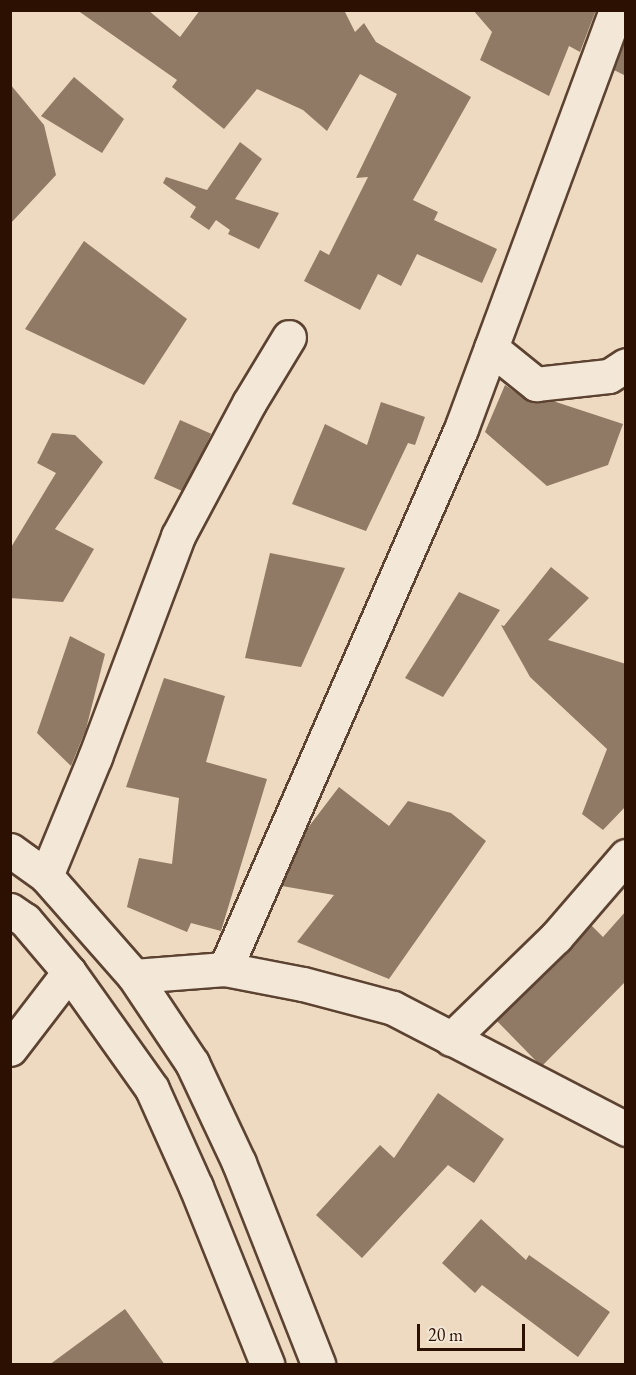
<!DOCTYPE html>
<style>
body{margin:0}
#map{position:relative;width:636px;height:1375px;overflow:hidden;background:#eddac1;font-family:"EB Garamond",serif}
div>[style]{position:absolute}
.building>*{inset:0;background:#907965;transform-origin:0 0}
.roads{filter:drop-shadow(2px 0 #5c4231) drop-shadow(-2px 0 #5c4231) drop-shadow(0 2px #5c4231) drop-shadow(0 -2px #5c4231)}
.street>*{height:33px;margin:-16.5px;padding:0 16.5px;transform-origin:16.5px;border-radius:16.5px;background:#f3e7d7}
.secondary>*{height:33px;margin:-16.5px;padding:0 16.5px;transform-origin:16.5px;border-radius:16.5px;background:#f3e7d7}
span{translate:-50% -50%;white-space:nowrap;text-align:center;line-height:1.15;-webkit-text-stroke:4.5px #f3e7d7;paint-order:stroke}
.frame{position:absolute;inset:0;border:12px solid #2c1001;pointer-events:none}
.scale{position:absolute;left:417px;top:1324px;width:108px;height:27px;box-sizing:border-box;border:3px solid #2c1001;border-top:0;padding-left:8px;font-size:18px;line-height:21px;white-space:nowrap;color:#2c1001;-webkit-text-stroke:4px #f3e7d7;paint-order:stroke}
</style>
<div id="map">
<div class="building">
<div style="clip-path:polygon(77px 10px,148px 10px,180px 37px,200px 10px,344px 10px,355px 32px,364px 23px,376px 42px,471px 97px,413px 200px,438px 212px,434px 220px,497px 249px,482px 283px,417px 254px,401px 286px,378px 274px,360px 310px,304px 281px,320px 250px,329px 255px,368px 177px,356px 178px,397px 94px,360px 74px,327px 131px,303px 110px,257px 89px,224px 129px,172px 87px,177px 80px)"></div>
<div style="clip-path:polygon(473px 10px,596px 10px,580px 52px,569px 46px,549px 96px,480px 60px,492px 32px)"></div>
<div style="clip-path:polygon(626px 38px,626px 76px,614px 70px)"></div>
<div style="clip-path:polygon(74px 77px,124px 119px,102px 153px,41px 116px)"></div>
<div style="clip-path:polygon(10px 84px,44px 125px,56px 175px,10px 224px)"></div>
<div style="clip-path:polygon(240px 142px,262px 159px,235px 199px,279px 213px,259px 249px,228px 234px,230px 230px,216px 220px,209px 230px,190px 217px,196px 207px,163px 183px,166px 177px,207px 190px)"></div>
<div style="clip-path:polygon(84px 241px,187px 319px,144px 385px,25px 329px)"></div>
<div style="clip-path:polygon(505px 385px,525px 399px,538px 403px,553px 401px,623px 424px,608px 465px,547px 486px,485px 432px)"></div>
<div style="clip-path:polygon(381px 402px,425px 417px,415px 445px,408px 443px,366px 531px,292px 504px,325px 424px,367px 445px)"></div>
<div style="left:180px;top:420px;width:34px;height:64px;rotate:24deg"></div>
<div style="clip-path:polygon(52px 433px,75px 435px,103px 462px,55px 529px,94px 549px,63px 602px,10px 598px,10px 549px,56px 473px,37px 463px)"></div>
<div style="clip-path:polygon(270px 553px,345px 568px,301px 667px,245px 658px)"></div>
<div style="clip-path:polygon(551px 567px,589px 598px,548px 640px,626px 664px,626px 806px,603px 830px,582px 814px,607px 749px,530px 677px,501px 625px,504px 626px)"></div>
<div style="clip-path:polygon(459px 592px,500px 610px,443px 697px,405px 678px)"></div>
<div style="clip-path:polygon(70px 636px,105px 654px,86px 729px,71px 766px,37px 733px)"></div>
<div style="clip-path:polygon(164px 678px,225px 696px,206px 762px,267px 779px,221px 931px,191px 923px,187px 932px,127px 907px,139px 858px,172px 864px,179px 798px,126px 787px)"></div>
<div style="clip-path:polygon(339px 787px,389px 826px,408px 801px,451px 813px,486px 841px,389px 979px,297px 942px,334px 895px,282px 886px,307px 829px)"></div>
<div style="clip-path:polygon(626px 911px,626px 981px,543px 1065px,537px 1062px,497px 1021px,569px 950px,591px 925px,603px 937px)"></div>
<div style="clip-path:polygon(438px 1093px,504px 1139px,474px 1183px,448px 1165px,362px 1258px,316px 1215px,380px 1145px,394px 1158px)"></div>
<div style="clip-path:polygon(481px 1219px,526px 1260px,529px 1255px,610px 1312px,578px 1357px,482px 1285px,475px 1293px,442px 1263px)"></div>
<div style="clip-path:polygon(125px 1309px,165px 1365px,49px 1365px)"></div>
</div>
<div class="roads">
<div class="street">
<div style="left:491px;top:348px;width:58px;rotate:38.7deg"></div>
<div style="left:536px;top:384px;width:73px;rotate:-6.3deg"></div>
<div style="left:609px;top:376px;width:20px;rotate:-33deg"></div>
<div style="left:46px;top:876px;width:129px;rotate:-67.6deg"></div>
<div style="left:95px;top:757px;width:236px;rotate:-69.4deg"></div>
<div style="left:178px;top:536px;width:151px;rotate:-61.9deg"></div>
<div style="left:249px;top:403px;width:77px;rotate:-58.8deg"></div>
<div style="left:225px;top:969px;width:589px;rotate:-66.39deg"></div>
<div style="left:461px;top:429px;width:447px;rotate:-69.7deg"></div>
<div style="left:451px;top:1039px;width:146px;rotate:-44.2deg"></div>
<div style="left:556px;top:937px;width:107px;rotate:-49.2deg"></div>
<div style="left:10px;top:1049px;width:97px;rotate:-52.5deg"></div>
</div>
<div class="secondary">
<div style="left:10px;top:850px;width:44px;rotate:35.8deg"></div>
<div style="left:46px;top:876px;width:133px;rotate:48.7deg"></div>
<div style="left:134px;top:976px;width:105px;rotate:56.3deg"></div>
<div style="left:192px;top:1063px;width:110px;rotate:64.8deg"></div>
<div style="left:239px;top:1163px;width:216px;rotate:68.5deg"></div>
<div style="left:10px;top:910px;width:18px;rotate:34deg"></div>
<div style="left:25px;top:920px;width:68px;rotate:49.8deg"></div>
<div style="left:69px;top:972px;width:143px;rotate:54.6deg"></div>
<div style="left:152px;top:1089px;width:107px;rotate:65.8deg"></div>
<div style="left:196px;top:1187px;width:191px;rotate:68.1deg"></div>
<div style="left:134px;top:976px;width:91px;rotate:-4.4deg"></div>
<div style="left:225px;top:969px;width:79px;rotate:10.9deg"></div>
<div style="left:303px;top:984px;width:93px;rotate:14.9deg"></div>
<div style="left:393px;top:1008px;width:263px;rotate:27.4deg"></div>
</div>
</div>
<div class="frame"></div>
<div class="scale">20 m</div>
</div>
